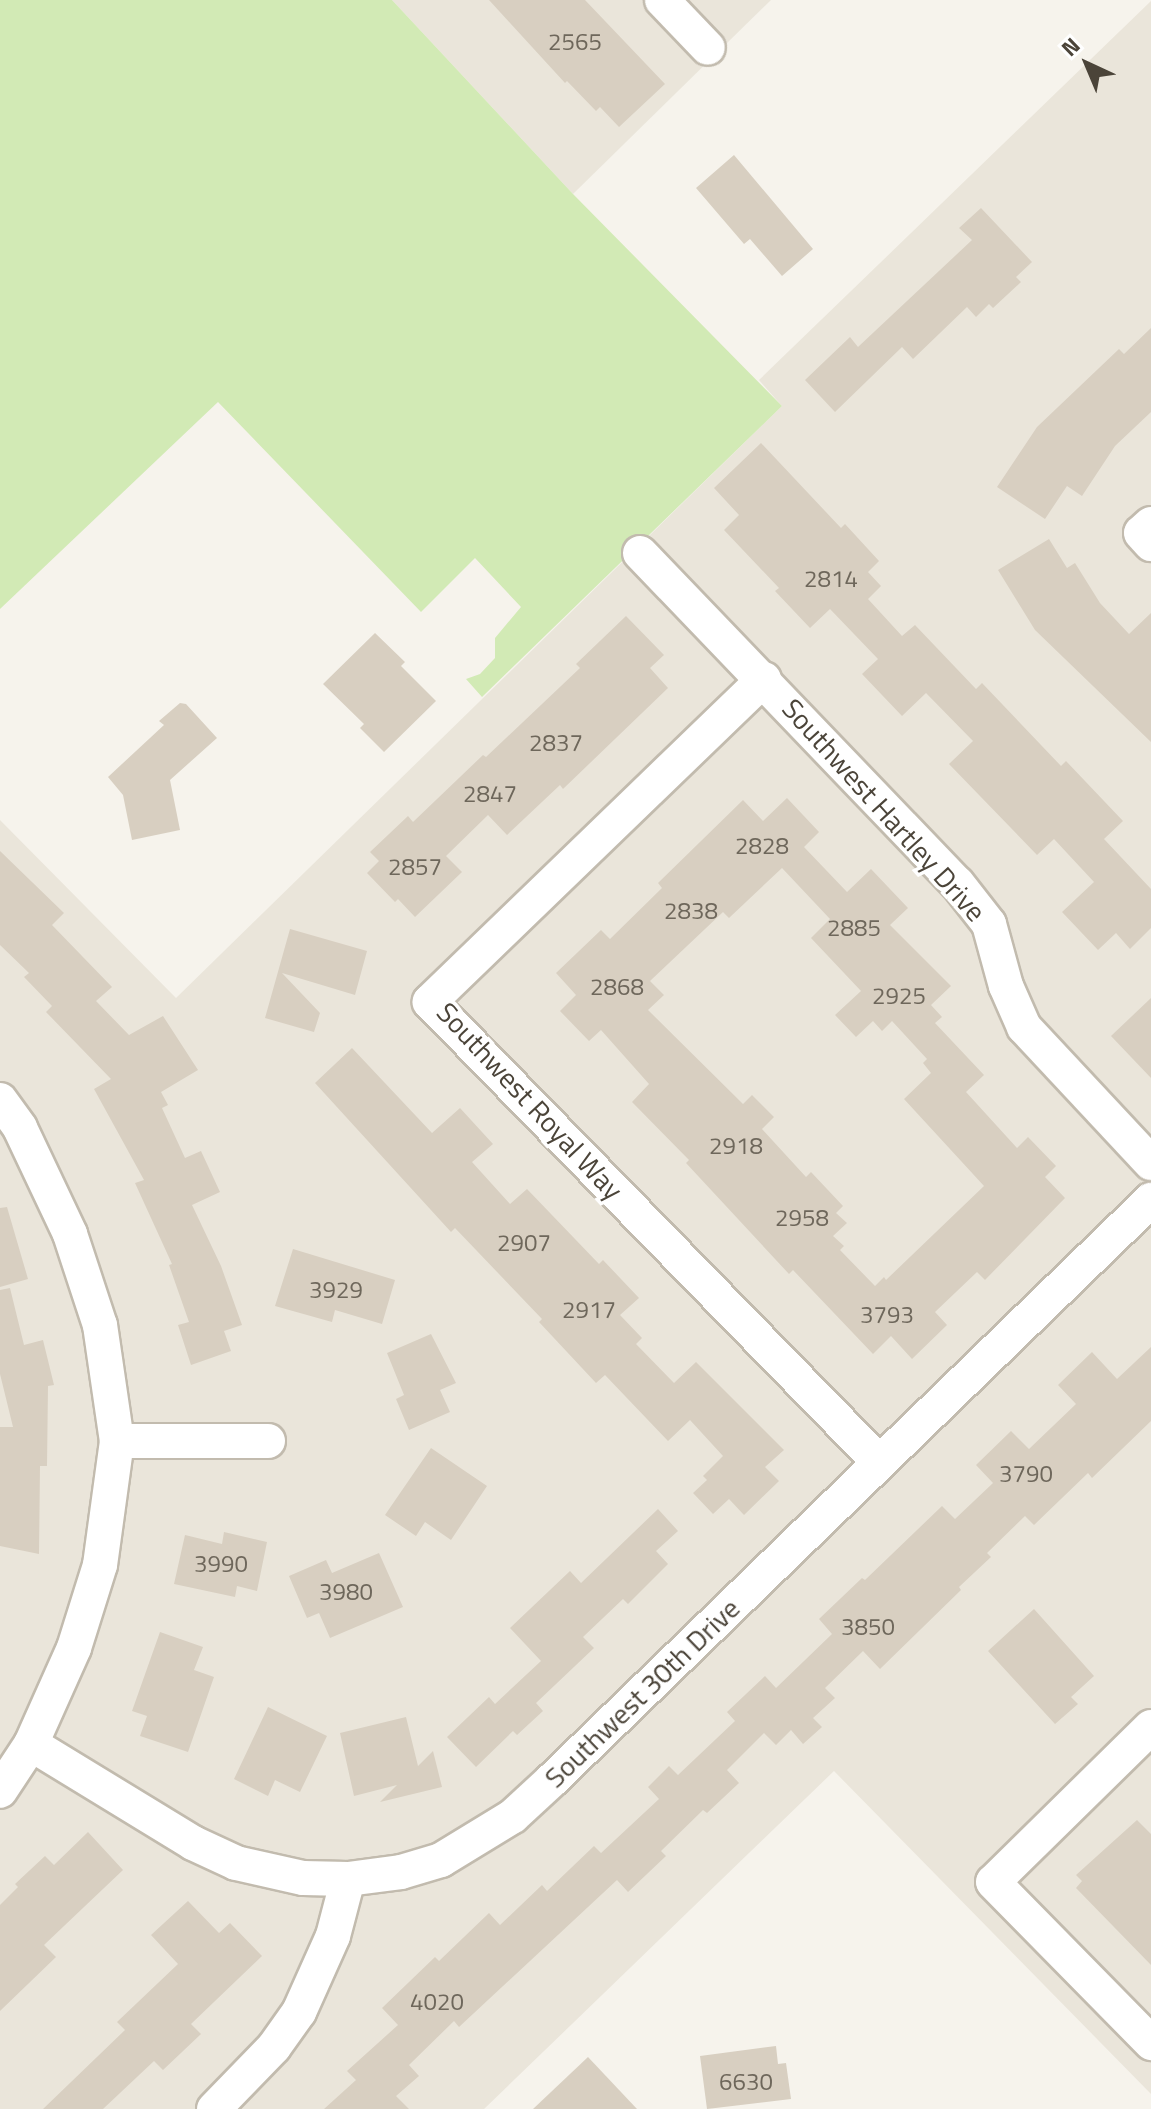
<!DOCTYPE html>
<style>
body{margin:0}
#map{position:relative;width:1151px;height:2109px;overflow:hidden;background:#f6f3ec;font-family:"Titillium Web",sans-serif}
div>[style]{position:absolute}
.residential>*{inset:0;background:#eae5da}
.green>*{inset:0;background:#d2eab5}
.building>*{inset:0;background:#d8cfc1}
.roads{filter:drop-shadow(2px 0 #c2bbae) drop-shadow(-2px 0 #c2bbae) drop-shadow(0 2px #c2bbae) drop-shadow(0 -2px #c2bbae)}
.street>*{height:34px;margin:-17px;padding:0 17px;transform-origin:17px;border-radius:17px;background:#fff}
span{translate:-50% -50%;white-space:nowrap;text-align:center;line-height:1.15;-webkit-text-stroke:7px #fff;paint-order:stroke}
.number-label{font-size:24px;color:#6e675b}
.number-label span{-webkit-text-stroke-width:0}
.street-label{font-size:28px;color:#4b4439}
.north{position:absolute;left:1047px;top:24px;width:80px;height:80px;-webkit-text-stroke:6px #fff;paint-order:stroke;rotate:316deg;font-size:22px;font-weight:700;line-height:32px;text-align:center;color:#4b4439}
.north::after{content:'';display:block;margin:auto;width:28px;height:36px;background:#4b4439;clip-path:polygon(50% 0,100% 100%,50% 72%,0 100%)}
</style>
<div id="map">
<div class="residential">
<div style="clip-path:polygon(392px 0,771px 0,573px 194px)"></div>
<div style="clip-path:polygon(1151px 1px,1151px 2094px,834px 1771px,484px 2109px,0 2109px,0 820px,176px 998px,782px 406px,759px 380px)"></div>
</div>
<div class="green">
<div style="clip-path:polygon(0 0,392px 0,573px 194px,782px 406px,482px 697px,466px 679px,480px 674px,495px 658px,495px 638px,521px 607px,475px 558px,421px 612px,218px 402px,0 609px)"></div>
</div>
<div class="building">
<div style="clip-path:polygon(489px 0,585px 0,665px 84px,619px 127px,600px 107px,596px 111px,567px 81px,565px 83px)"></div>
<div style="clip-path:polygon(734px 155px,813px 249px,782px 276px,750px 239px,744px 244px,696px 188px)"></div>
<div style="clip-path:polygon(981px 208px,1032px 262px,1016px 277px,1021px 282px,993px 308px,989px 304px,976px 317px,967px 307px,913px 359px,902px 347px,835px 412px,805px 380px,850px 337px,858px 347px,972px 240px,959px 228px)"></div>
<div style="clip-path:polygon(1151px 328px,1151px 412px,1115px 446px,1082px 496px,1067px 486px,1045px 519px,997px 487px,1037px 427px,1119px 349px,1124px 354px)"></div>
<div style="clip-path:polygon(761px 443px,841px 528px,845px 524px,879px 561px,868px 572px,881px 586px,868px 599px,902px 636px,915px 625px,976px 689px,982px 683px,1061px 766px,1066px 761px,1123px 821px,1104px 839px,1151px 889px,1151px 928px,1130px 949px,1116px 933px,1098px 950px,1062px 912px,1094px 882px,1054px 839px,1037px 855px,949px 764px,973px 741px,926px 693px,902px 716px,862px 674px,878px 659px,830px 609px,810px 628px,775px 591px,779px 588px,724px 530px,739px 515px,714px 488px)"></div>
<div style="clip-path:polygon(1049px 539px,1067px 568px,1075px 563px,1100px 603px,1129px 634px,1151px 613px,1151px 742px,1035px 630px,998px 570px)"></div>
<div style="clip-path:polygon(626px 616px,664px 655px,650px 668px,668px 688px,563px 789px,560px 785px,507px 835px,488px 815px,446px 856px,462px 872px,415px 917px,398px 899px,395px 902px,367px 873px,379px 861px,370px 852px,408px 816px,413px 822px,483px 755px,486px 757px,580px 668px,576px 664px)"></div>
<div style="clip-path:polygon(375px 633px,405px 662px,401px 666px,436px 701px,384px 752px,360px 728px,364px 724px,323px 684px)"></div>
<div style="clip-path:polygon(180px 703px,186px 704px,217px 738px,170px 780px,180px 830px,132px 840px,123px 795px,108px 777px,164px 725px,159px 721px)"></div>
<div style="clip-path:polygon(evenodd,787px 798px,819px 832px,804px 847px,847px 892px,871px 869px,908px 908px,890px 925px,951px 986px,931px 1005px,942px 1017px,935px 1023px,984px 1075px,966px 1092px,1017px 1148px,1028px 1137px,1056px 1166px,1045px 1177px,1065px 1198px,985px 1280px,977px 1272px,935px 1312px,947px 1325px,912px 1359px,891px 1336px,873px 1354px,793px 1270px,789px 1274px,686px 1163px,689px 1160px,632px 1102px,649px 1084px,601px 1030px,589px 1041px,560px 1011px,576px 995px,556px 973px,601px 930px,610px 939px,662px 888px,658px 883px,743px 800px,763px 821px,787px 798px,782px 868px,830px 919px,811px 938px,861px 991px,835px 1015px,856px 1037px,873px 1021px,882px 1031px,892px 1021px,927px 1059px,923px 1063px,931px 1073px,904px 1099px,984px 1186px,886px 1280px,884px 1277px,875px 1286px,840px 1250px,844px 1246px,833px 1236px,847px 1223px,836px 1213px,843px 1206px,811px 1172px,806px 1177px,762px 1129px,774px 1117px,752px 1095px,743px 1104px,648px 1010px,664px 995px,650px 981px,723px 912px,729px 918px,782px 868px)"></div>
<div style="clip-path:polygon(0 851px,64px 913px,52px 925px,112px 987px,96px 1001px,129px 1035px,163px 1016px,198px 1070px,161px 1092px,168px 1105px,162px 1108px,185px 1158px,201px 1151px,220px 1192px,192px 1205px,221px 1266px,242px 1325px,224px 1331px,231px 1351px,191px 1365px,178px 1325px,189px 1322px,169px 1265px,172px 1264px,135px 1183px,144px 1180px,94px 1089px,111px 1079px,46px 1012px,52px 1006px,24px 977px,29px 973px,0 945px)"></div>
<div style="clip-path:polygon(290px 929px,367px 951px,355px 995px,282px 973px,320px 1013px,314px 1032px,265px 1018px)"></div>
<div style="clip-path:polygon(1151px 998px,1151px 1078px,1111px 1036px)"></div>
<div style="clip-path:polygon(352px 1048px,432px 1133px,460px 1108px,493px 1144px,472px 1162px,510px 1204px,527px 1189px,599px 1264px,603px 1260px,639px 1298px,620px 1315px,642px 1338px,636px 1344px,674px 1383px,696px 1362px,784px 1450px,765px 1467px,779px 1481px,744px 1515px,729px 1499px,713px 1514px,693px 1493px,707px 1480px,703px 1476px,723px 1456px,690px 1420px,668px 1441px,605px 1375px,596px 1383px,539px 1322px,542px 1319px,455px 1228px,451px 1232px,315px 1083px)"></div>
<div style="clip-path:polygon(7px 1207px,28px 1279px,0 1287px,0 1208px)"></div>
<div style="clip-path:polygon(293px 1249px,395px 1280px,382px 1324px,335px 1310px,332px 1322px,275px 1306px)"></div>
<div style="clip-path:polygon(10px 1288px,24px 1345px,43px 1340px,54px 1385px,48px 1386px,47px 1466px,40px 1466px,39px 1554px,0 1546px,0 1427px,13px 1427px,0 1374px,0 1290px)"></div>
<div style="clip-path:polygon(431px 1334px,456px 1383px,440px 1390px,450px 1412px,409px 1430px,396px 1399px,404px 1395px,387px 1353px)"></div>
<div style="clip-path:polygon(1151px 1347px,1151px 1421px,1092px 1478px,1088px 1473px,1034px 1525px,1025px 1516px,987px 1553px,991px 1557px,959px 1587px,961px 1590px,880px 1669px,863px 1651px,825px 1688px,835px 1698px,813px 1718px,822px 1727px,803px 1744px,791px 1730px,776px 1745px,764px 1733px,727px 1770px,739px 1783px,707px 1813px,703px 1810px,661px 1851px,666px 1856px,628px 1892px,617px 1880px,459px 2027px,454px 2021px,409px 2065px,419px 2076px,396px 2096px,409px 2109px,324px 2109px,356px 2080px,347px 2071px,398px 2025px,382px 2008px,435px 1957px,439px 1961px,489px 1913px,500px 1925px,542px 1885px,547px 1891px,594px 1846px,601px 1853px,659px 1799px,648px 1787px,669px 1766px,678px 1775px,735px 1721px,727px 1712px,765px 1676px,776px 1688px,832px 1634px,819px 1619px,862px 1578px,865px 1580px,942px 1506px,955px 1519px,993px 1483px,976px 1465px,1011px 1431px,1029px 1449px,1076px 1404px,1058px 1385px,1092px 1352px,1117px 1379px)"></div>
<div style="clip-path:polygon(431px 1448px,487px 1486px,451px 1540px,425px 1522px,416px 1536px,385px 1515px)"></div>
<div style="clip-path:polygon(658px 1509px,678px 1531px,656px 1551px,668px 1564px,628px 1604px,623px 1599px,583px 1637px,594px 1648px,536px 1703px,543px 1711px,517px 1735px,513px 1731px,476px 1767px,447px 1737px,489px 1697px,495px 1704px,541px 1661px,510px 1628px,570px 1571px,581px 1583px)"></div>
<div style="clip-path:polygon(224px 1532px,267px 1542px,257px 1591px,237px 1586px,235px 1597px,174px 1584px,185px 1535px,222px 1544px)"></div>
<div style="clip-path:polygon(379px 1553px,403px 1607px,330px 1638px,319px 1613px,307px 1618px,289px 1576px,326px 1560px,332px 1573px)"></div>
<div style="clip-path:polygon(1034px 1609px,1094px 1676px,1071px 1697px,1078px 1704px,1055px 1724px,988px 1651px)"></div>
<div style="clip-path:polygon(160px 1632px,203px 1647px,194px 1670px,214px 1677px,188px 1752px,140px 1736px,147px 1716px,132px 1711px)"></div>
<div style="clip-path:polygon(268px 1707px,327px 1736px,300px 1792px,275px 1780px,268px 1796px,234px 1779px)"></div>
<div style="clip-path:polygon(406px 1717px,418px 1766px,433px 1751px,442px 1787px,380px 1802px,397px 1785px,354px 1796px,340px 1733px)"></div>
<div style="clip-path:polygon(1137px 1820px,1151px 1834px,1151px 1965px,1076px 1888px,1082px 1881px,1076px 1875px)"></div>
<div style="clip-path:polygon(88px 1832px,123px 1870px,44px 1945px,56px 1957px,0 2011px,0 1905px,18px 1887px,15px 1884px,45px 1856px,54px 1865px)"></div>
<div style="clip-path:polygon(188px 1901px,219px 1933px,230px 1923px,262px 1956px,191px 2024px,201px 2034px,163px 2070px,154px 2061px,103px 2109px,43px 2109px,125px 2030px,117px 2022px,178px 1964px,151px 1935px)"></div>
<div style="clip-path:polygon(776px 2046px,778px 2064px,786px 2063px,791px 2099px,707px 2109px,700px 2056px)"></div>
<div style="clip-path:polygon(588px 2057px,637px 2109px,533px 2109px)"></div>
</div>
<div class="roads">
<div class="street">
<div style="left:662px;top:0;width:66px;rotate:46.2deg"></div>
<div style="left:1151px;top:524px;width:13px;rotate:138deg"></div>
<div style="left:1141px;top:533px;width:15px;rotate:48deg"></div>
<div style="left:640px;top:553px;width:458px;rotate:46.2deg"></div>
<div style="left:957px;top:883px;width:52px;rotate:52deg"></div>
<div style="left:989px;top:924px;width:64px;rotate:74.7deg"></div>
<div style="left:1006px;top:986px;width:45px;rotate:66.3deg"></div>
<div style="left:1024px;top:1027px;width:186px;rotate:47deg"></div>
<div style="left:764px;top:679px;width:465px;rotate:136deg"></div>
<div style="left:430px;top:1002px;width:644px;rotate:45.69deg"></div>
<div style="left:0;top:1100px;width:34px;rotate:54deg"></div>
<div style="left:20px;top:1128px;width:117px;rotate:64.7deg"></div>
<div style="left:70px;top:1234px;width:96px;rotate:71.8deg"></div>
<div style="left:100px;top:1325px;width:117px;rotate:81.7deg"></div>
<div style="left:117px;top:1441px;width:125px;rotate:97.8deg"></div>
<div style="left:100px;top:1565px;width:87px;rotate:107.4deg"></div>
<div style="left:74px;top:1648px;width:105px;rotate:114.1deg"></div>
<div style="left:31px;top:1744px;width:56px;rotate:123.4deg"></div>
<div style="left:117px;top:1441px;width:151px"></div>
<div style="left:1151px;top:1727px;width:221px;rotate:135.5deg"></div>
<div style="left:993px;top:1882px;width:226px;rotate:45.5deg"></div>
<div style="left:31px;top:1744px;width:190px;rotate:31.4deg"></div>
<div style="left:193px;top:1843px;width:47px;rotate:24.9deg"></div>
<div style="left:236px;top:1863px;width:69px;rotate:12.6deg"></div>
<div style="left:303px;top:1878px;width:45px;rotate:1.3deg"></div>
<div style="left:348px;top:1879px;width:53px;rotate:-7.5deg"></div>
<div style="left:401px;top:1872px;width:42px;rotate:-16.7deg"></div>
<div style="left:441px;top:1860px;width:84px;rotate:-31.4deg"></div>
<div style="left:513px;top:1816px;width:53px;rotate:-42.7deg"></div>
<div style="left:552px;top:1780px;width:834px;rotate:-44.08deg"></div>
<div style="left:214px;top:2109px;width:86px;rotate:-45.9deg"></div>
<div style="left:274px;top:2047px;width:43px;rotate:-54.5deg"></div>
<div style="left:299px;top:2012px;width:83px;rotate:-65.9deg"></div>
<div style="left:333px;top:1936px;width:59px;rotate:-75.3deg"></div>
</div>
</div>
<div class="number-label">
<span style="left:575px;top:42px">2565</span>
<span style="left:831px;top:579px">2814</span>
<span style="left:556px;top:743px">2837</span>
<span style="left:490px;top:794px">2847</span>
<span style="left:762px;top:846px">2828</span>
<span style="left:415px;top:867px">2857</span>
<span style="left:691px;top:911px">2838</span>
<span style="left:854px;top:928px">2885</span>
<span style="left:617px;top:987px">2868</span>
<span style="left:899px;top:996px">2925</span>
<span style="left:736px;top:1146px">2918</span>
<span style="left:802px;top:1218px">2958</span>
<span style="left:524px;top:1243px">2907</span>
<span style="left:336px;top:1290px">3929</span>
<span style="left:589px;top:1310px">2917</span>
<span style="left:887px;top:1315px">3793</span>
<span style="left:1026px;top:1474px">3790</span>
<span style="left:221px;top:1564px">3990</span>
<span style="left:346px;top:1592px">3980</span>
<span style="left:868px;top:1627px">3850</span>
<span style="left:437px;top:2002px">4020</span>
<span style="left:746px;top:2082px">6630</span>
</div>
<div class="street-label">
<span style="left:884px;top:810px;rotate:48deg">Southwest Hartley Drive</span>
<span style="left:530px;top:1101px;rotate:47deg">Southwest Royal Way</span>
<span style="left:642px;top:1693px;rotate:-44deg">Southwest 30th Drive</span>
</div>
<div class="north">N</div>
</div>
